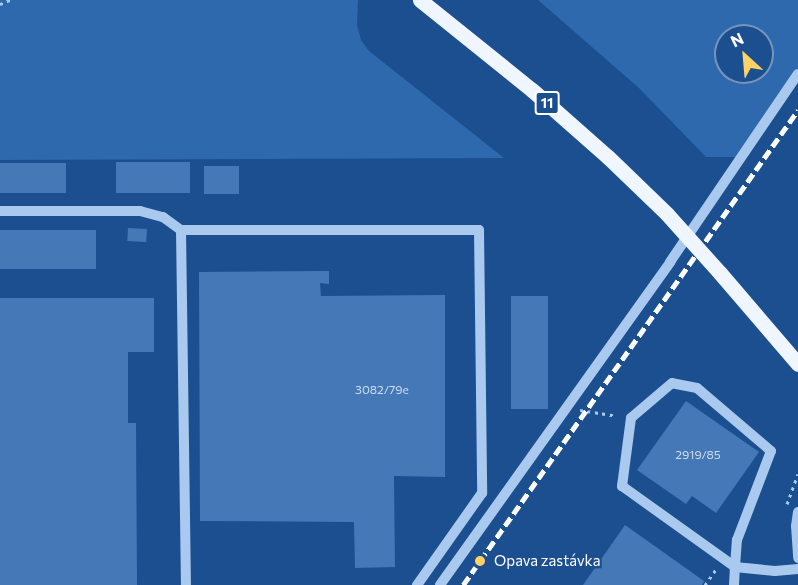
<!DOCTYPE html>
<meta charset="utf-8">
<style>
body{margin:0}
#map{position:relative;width:798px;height:585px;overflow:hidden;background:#1b4f8f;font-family:Commissioner,sans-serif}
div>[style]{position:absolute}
.green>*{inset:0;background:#2e69ad}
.building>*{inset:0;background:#4478b7;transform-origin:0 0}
.path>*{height:3px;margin-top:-1.5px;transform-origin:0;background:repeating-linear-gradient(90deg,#a9c9ee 0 3px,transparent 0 7.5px)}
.minor>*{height:10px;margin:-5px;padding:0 5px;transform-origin:5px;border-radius:5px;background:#a9c9ee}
.major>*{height:15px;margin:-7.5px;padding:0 7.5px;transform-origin:7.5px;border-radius:7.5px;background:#f0f6ff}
.rail>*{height:4.5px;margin-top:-2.25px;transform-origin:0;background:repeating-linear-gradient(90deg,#fff 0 10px,transparent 0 14.5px)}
.major-bridge>*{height:15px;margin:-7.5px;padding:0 7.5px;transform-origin:7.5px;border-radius:7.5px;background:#f0f6ff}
.dots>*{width:16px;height:16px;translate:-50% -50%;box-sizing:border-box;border:3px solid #1b4f8f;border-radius:50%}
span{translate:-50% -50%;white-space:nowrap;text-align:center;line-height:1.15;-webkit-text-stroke:4.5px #1b4f8f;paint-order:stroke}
.number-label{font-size:12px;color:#d0dded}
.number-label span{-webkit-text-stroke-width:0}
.shield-label span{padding:2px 4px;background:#1b4f8f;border:2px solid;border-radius:4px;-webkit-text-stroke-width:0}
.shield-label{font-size:14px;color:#fff;font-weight:700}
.poi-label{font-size:15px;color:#fff}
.left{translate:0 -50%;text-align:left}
.north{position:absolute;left:714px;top:24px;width:60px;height:60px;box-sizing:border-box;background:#1b4f8f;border:2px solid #7695bc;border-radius:50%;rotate:334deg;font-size:16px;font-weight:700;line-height:24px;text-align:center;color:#fff}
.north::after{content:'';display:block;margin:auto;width:21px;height:27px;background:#ffd166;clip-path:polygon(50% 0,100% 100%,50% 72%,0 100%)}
</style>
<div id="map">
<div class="green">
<div style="clip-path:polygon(0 0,358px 0,357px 25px,361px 40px,369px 51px,504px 158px,0 160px)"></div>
<div style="clip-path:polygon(evenodd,538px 0,798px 0,798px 83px,747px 157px,706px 157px,639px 88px,538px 0,726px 36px,762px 36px,762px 72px,726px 72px,726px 36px)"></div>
</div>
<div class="building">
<div style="left:190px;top:162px;width:31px;height:74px;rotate:90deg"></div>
<div style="left:0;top:163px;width:66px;height:30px"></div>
<div style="left:204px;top:166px;width:35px;height:28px"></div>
<div style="left:128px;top:228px;width:19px;height:13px;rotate:3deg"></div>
<div style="left:0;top:230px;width:96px;height:39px"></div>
<div style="clip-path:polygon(329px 271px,329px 284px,320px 283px,321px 296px,445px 295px,445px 477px,394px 476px,395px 567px,355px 568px,354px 522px,200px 521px,199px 272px)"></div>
<div style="left:511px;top:296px;width:37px;height:113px"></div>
<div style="clip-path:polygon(0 298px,154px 298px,154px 352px,128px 352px,128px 423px,136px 423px,137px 585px,0 585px)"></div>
<div style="clip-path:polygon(686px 401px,759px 452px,716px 513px,692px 496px,686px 504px,637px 470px)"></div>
<div style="clip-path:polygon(625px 525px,704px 581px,702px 585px,583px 585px)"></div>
</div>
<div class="path">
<div style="left:0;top:4px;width:11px;rotate:-22deg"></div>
<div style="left:580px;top:410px;width:37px;rotate:9deg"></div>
<div style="left:787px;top:504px;width:32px;rotate:-70deg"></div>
<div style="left:705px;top:585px;width:19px;rotate:-55deg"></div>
</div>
<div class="minor">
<div style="left:0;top:211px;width:140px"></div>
<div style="left:140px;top:211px;width:24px;rotate:15deg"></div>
<div style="left:163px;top:217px;width:22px;rotate:36deg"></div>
<div style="left:181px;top:230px;width:355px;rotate:89.2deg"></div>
<div style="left:181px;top:230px;width:298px"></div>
<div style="left:479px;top:230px;width:263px;rotate:89.3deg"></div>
<div style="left:482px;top:493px;width:113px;rotate:125.2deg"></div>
<div style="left:798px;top:512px;width:14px;rotate:98deg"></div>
<div style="left:796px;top:526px;width:32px;rotate:86deg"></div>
<div style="left:440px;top:585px;width:397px;rotate:-54.5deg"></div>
<div style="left:670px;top:262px;width:227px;rotate:-55.8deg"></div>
<div style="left:734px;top:585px;width:18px;rotate:-87deg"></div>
<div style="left:735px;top:567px;width:27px;rotate:-86deg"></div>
<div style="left:737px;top:540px;width:95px;rotate:-69.1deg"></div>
<div style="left:771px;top:451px;width:97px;rotate:-139.6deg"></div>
<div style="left:697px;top:388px;width:25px;rotate:-169deg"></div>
<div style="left:672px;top:383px;width:54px;rotate:139.5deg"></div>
<div style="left:631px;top:418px;width:69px;rotate:97.5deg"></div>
<div style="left:622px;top:486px;width:139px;rotate:35.6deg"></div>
<div style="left:735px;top:567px;width:40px;rotate:5.7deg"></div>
<div style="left:775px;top:571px;width:23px;rotate:-5deg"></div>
</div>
<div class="major">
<div style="left:420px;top:0;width:144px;rotate:38.8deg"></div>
<div style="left:532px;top:90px;width:101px;rotate:41.4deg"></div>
<div style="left:608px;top:157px;width:82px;rotate:44deg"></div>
<div style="left:720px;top:273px;width:120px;rotate:49.4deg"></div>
</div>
<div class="rail">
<div style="left:463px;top:585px;width:581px;rotate:-54.81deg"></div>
</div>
<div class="major-bridge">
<div style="left:667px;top:214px;width:79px;rotate:48.1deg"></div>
</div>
<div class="dots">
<div style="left:480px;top:561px;background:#ffd166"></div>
</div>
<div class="number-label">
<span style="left:382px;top:390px">3082/79e</span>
<span style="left:698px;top:455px">2919/85</span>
</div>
<div class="shield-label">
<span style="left:547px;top:103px">11</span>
</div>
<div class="poi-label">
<span class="left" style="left:494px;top:561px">Opava zastávka</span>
</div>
<div class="north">N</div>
</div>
